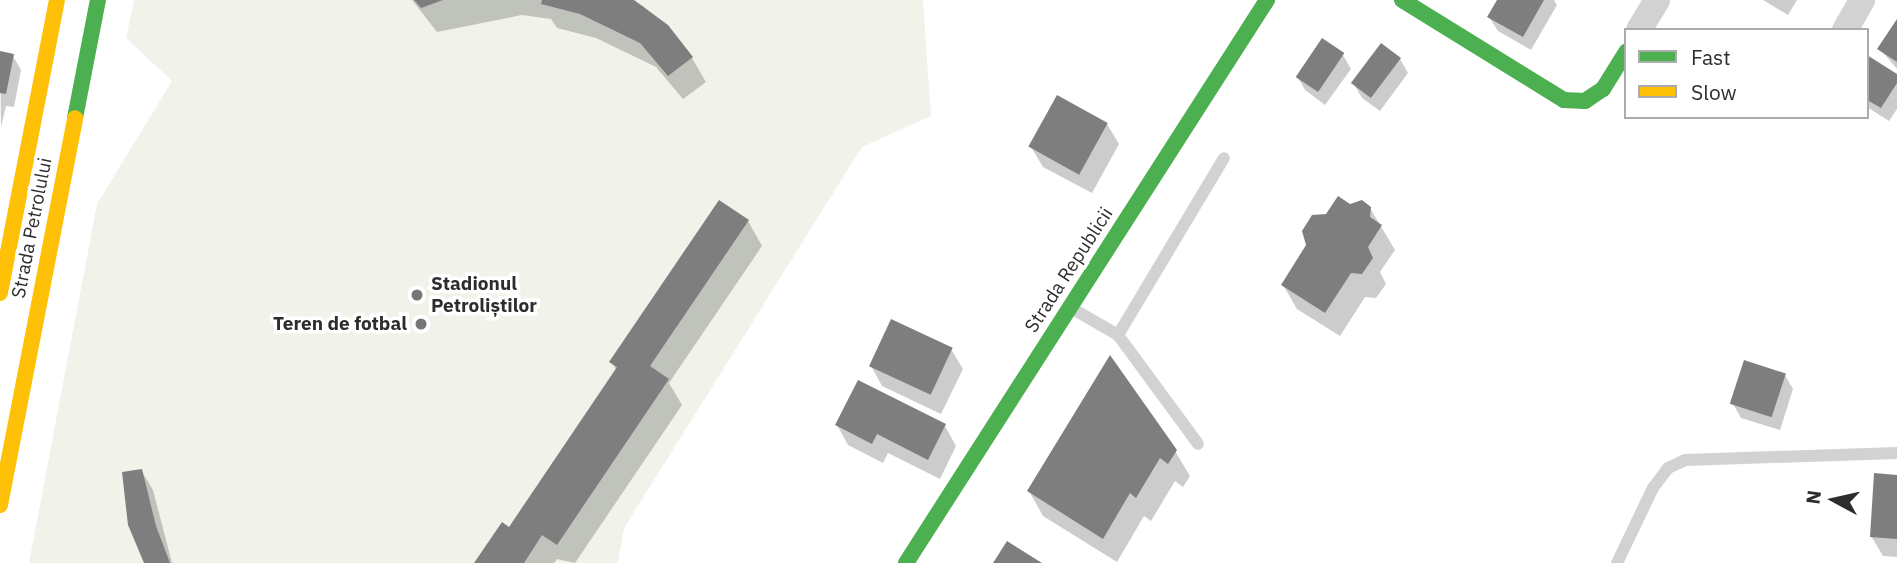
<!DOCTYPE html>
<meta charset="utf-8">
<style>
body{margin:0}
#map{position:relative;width:1897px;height:563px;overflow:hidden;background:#fff;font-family:"IBM Plex Sans",sans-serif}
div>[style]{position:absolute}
.green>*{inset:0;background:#f1f3eb}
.shadow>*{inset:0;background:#0003}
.building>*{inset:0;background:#7e7e7e;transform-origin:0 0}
.lane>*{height:12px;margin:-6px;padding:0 6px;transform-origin:6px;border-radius:6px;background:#d2d2d2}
.street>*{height:26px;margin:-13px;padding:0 13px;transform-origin:13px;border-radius:13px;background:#d2d2d2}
.fast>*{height:16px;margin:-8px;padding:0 8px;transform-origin:8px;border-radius:8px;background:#4caf50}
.slow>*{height:16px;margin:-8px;padding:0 8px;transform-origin:8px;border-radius:8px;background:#ffc107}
.dots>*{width:19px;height:19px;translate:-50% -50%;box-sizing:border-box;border:4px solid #fff;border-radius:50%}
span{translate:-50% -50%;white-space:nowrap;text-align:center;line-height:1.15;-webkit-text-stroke:7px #fff;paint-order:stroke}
.street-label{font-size:19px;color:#2d2d2d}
.poi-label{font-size:19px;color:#2d2d2d;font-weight:700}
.left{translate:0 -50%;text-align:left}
.right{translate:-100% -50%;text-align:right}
.legend{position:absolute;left:1624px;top:28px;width:245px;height:91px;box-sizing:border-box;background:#fff;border:2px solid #ababab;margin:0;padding:9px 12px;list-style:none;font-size:21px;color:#2d2d2d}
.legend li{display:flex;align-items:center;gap:14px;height:35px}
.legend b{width:35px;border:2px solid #ababab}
.north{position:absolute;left:1799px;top:465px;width:70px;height:70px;-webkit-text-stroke:5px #fff;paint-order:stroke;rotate:278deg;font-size:19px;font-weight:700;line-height:28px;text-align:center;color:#2d2d2d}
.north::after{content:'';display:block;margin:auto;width:24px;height:32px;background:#2d2d2d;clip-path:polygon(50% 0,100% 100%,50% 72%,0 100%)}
</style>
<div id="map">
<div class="green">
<div style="clip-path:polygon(134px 0,923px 0,931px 116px,862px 147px,624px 528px,618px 563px,29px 563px,97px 204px,172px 81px,126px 38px)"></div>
</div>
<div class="shadow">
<div style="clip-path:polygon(412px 0,630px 0,643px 6px,692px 58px,706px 82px,683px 99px,656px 67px,596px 38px,557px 28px,551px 19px,522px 15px,437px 32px)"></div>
<div style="clip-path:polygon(1499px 0,1554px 0,1557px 5px,1531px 50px,1498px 31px,1489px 17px)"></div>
<div style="clip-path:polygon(1763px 0,1797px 0,1788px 15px)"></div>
<div style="clip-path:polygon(1897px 22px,1897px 69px,1880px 49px)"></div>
<div style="clip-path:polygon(0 53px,13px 56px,21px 70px,14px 107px,6px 106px,1px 127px)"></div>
<div style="clip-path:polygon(1343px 55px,1351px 69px,1325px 105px,1305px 90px,1297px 76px)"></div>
<div style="clip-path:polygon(1867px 57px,1897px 76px,1897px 109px,1889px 121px,1867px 107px)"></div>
<div style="clip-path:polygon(1400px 59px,1408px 73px,1380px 111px,1362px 98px,1354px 84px)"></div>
<div style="clip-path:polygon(1107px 124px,1119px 144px,1092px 193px,1043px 167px,1031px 147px)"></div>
<div style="clip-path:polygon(1350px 206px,1370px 208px,1395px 250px,1380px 272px,1386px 284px,1376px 298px,1365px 297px,1340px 336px,1297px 309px,1283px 285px,1327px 216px)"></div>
<div style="clip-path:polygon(748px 221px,762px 246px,669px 383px,682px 405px,575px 563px,557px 559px,554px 563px,477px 563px,509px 529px,617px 371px,611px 362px)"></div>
<div style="clip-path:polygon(951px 349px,963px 369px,941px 414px,882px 386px,871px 366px)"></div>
<div style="clip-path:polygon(1785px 375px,1793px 389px,1780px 430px,1741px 418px,1733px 404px)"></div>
<div style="clip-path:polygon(837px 425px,945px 426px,956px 446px,940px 479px,888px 453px,883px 463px,848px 445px)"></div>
<div style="clip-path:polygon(1175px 451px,1190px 476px,1183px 487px,1175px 481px,1151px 521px,1144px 516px,1117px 562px,1043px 516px,1029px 491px)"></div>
<div style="clip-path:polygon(141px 470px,153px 490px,172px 563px,146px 563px)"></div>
<div style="clip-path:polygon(1897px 477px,1897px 557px,1883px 556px,1871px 536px)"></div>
</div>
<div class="building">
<div style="clip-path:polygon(414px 0,443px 0,421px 8px)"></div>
<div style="clip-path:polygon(542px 0,634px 0,668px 25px,693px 57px,668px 76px,640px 43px,580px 14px,541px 4px)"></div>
<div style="clip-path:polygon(1497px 0,1544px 0,1523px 37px,1487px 17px)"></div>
<div style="clip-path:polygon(1897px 19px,1897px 62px,1877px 49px)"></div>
<div style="left:1322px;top:38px;width:27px;height:47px;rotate:34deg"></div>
<div style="left:1381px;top:43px;width:25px;height:50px;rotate:37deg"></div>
<div style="clip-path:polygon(0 51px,14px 54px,6px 94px,0 93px)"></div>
<div style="clip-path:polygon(1867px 55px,1897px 74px,1897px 83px,1881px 108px,1867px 100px)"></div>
<div style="left:1057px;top:95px;width:58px;height:59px;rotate:29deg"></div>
<div style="clip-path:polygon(1338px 196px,1350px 204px,1362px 200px,1371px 207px,1370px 217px,1382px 225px,1368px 247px,1373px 258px,1362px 274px,1351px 273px,1325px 313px,1281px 285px,1306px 245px,1302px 231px,1312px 215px,1326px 214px)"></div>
<div style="clip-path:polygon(719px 200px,749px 220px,650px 366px,669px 379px,557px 545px,542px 535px,524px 563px,474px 563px,502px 522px,509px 527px,617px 367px,609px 362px)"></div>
<div style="left:891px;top:319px;width:68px;height:52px;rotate:25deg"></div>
<div style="clip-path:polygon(1110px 355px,1177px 450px,1168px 464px,1160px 458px,1136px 498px,1130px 493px,1103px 539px,1027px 491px)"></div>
<div style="left:1744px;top:360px;width:44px;height:46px;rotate:18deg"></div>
<div style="clip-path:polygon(858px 380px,946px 424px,928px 460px,877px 434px,872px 444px,835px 425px)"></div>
<div style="clip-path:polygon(142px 469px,156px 526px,170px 563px,144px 563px,128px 525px,122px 472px)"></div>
<div style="clip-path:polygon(1874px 473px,1897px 475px,1897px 539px,1870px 537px)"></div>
<div style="clip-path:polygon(1007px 541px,1042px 563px,993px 563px)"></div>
</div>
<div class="lane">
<div style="left:1073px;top:309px;width:52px;rotate:30deg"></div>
<div style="left:1118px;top:335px;width:206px;rotate:-59.1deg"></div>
<div style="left:1118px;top:335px;width:135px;rotate:53.7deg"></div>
<div style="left:1617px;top:563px;width:83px;rotate:-64.4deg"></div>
<div style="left:1653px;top:488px;width:25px;rotate:-53deg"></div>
<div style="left:1668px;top:468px;width:19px;rotate:-25deg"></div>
<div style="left:1685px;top:460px;width:212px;rotate:-1.9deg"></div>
</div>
<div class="street">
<div style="left:1639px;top:30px;width:35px;rotate:-59deg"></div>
<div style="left:1845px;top:30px;width:34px;rotate:-60deg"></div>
</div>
<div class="fast">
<div style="left:1402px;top:0;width:190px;rotate:31.7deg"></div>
<div style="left:1564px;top:100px;width:21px;rotate:3deg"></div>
<div style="left:1585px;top:101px;width:22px;rotate:-34deg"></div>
<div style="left:1603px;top:89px;width:44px;rotate:-58.1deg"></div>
<div style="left:75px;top:118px;width:120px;rotate:-79deg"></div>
<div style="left:906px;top:563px;width:669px;rotate:-57.33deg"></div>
</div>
<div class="slow">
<div style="left:0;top:293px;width:298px;rotate:-79deg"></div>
<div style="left:0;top:505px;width:394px;rotate:-79deg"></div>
</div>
<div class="dots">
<div style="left:417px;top:295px;background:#767676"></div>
<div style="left:421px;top:324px;background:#767676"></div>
</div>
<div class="street-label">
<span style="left:32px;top:228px;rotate:-79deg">Strada Petrolului</span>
<span style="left:1069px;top:270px;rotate:-57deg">Strada Republicii</span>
</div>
<div class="poi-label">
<span class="left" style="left:431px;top:295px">Stadionul<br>Petroliștilor</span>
<span class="right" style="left:407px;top:324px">Teren de fotbal</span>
</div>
<ul class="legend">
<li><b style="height:9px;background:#4caf50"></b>Fast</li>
<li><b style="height:9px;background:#ffc107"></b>Slow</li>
</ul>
<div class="north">N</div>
</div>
